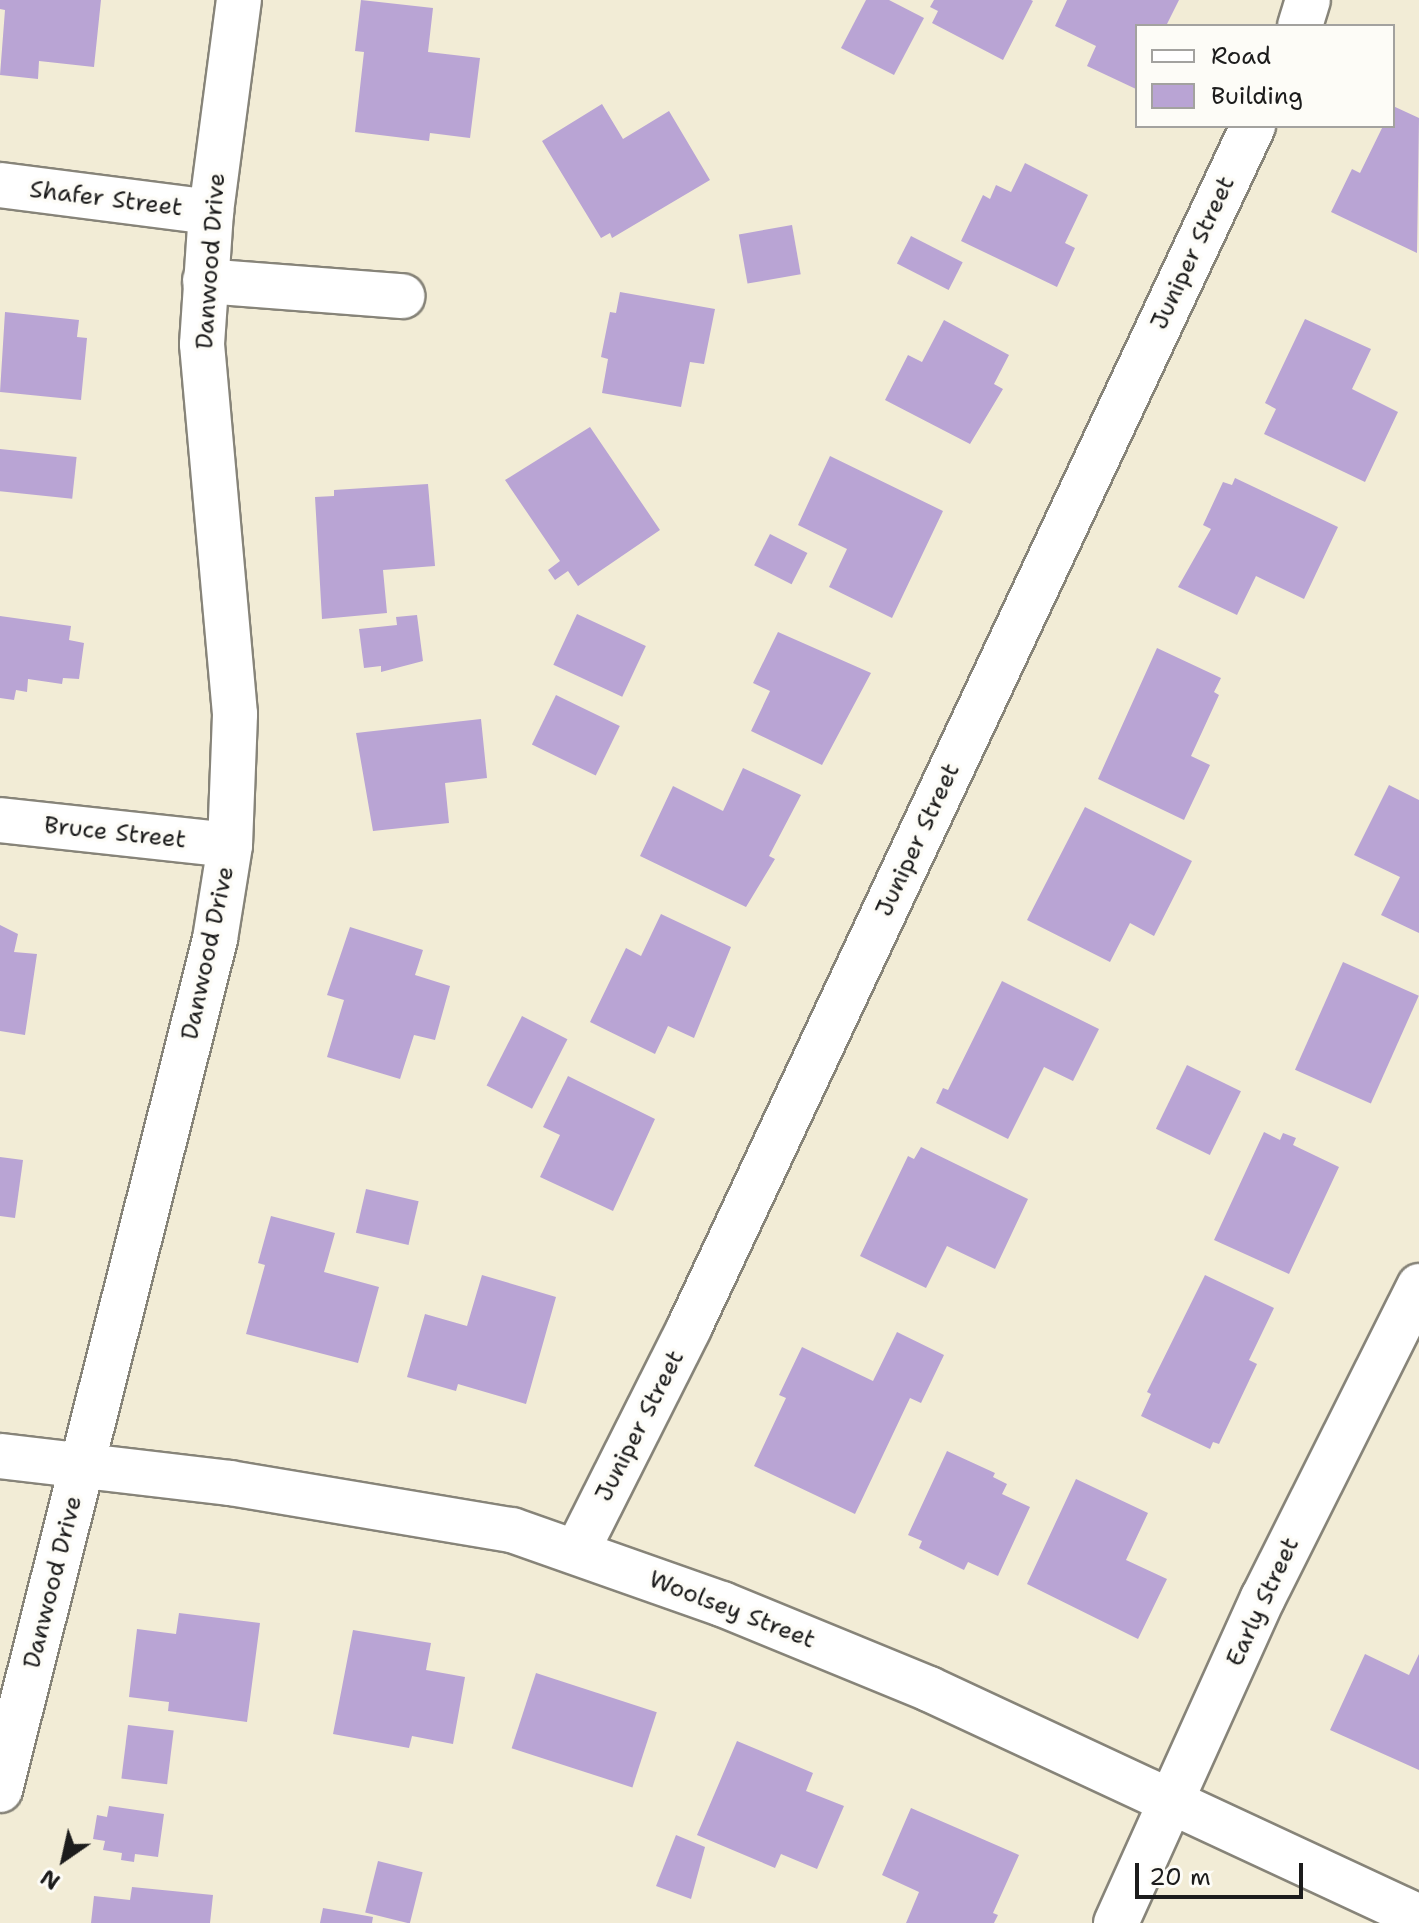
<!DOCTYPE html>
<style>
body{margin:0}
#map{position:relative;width:1419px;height:1923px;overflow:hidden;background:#f2ecd6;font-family:"Shantell Sans",sans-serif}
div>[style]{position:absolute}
.building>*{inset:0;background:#b9a4d4;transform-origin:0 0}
.roads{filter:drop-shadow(2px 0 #878479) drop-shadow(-2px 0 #878479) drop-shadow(0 2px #878479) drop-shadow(0 -2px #878479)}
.street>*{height:44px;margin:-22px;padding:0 22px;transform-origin:22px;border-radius:22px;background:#fff}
span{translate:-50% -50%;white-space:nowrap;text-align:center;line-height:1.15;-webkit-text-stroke:7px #fdfcf7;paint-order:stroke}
.street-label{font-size:24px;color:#1c1c1c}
.legend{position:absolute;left:1135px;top:24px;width:260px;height:104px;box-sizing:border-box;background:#fdfcf7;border:2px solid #a3a29f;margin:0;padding:10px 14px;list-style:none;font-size:24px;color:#1c1c1c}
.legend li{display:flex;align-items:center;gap:16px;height:40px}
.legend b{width:40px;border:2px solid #a3a29f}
.north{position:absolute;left:24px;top:1819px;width:80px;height:80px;-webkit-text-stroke:6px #fdfcf7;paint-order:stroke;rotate:214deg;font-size:22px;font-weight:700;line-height:32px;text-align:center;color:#1c1c1c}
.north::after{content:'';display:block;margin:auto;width:28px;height:36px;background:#1c1c1c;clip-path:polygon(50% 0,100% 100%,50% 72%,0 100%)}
.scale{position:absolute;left:1135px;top:1863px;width:168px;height:36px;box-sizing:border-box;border:4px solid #1c1c1c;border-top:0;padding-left:10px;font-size:24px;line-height:28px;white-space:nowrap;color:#1c1c1c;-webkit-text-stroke:6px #fdfcf7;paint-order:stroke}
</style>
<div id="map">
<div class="building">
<div style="clip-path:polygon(0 0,101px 0,94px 67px,39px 61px,38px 79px,0 75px,5px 10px,0 9px)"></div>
<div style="clip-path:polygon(361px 0,433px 8px,428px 52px,480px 58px,470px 138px,430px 133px,429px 141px,355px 132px,364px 52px,355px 51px)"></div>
<div style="clip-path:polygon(866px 0,889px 0,924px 18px,894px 75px,841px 48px)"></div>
<div style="clip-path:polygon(934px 0,1031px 0,1033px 1px,1003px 60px,932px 23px,938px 11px,930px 7px)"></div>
<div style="clip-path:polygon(1067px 0,1179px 0,1166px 26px,1137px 26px,1136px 89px,1087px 66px,1096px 46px,1055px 26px)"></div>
<div style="clip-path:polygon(602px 104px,623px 139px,669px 111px,710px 180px,612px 238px,610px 233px,601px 238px,542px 141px)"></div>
<div style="clip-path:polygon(1393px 106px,1419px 118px,1417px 253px,1331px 212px,1352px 169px,1360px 173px,1383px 126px,1393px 126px)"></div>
<div style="clip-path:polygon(1025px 163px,1088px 195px,1065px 243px,1075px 248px,1057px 287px,961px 241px,983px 195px,990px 199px,996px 185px,1011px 192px)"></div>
<div style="left:792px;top:225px;width:50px;height:54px;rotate:80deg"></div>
<div style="left:911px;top:236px;width:58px;height:31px;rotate:27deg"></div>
<div style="clip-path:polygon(620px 292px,715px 309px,704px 364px,690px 362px,681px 407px,602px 393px,608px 359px,601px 357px,610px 312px,616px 313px)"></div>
<div style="clip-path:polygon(5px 312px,79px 320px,77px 337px,87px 338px,81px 400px,0 392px)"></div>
<div style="clip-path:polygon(1305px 319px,1371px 349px,1352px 389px,1398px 412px,1365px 482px,1264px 434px,1276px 409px,1265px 403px)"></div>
<div style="clip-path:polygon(944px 320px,1009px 355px,994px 384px,1003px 389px,970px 444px,885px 400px,908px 355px,922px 362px)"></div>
<div style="clip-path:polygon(590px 427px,660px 530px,578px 586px,568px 571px,555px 580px,548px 570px,560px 561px,505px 480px)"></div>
<div style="left:0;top:449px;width:77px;height:42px;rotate:6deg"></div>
<div style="clip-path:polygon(830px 456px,943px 511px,892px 618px,829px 587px,847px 549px,798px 525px)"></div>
<div style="clip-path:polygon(1235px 478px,1338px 527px,1304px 599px,1256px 576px,1237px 615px,1178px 587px,1211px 529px,1203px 525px,1223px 482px,1232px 485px)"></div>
<div style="clip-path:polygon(428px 484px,435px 566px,383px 570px,387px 613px,322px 619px,315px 497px,334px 496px,334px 490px)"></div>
<div style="left:770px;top:534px;width:42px;height:35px;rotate:27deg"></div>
<div style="left:577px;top:614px;width:76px;height:56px;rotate:25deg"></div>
<div style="clip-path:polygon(417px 615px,423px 661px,381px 672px,381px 666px,364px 668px,359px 629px,397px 625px,396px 617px)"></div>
<div style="clip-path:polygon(0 616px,71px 626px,69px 640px,84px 643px,79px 679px,63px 678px,62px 684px,28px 679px,27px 692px,16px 690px,14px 700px,0 698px)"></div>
<div style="clip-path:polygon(778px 632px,871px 673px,822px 765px,751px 731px,770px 691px,753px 683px)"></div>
<div style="clip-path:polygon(1157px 648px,1221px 678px,1214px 692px,1219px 695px,1191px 756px,1210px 765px,1184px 820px,1098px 779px)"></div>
<div style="left:556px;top:695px;width:71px;height:55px;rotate:26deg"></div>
<div style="clip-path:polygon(481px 719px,487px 778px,445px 783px,449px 823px,373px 831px,356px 733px)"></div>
<div style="clip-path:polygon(743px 768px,801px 795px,769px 856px,775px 859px,746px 907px,640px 856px,673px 786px,723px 811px)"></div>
<div style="clip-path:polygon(1389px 785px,1419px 800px,1419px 933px,1381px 915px,1400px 877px,1354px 855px)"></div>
<div style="clip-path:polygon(1085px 807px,1192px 861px,1154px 936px,1130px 923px,1110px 962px,1027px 920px)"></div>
<div style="clip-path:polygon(661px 914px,731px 947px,694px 1038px,668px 1026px,655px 1054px,590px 1022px,626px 948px,641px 956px)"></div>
<div style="clip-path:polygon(0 925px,18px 934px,14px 952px,37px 954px,25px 1035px,0 1031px)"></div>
<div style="clip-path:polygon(350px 927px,423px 950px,415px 975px,450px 986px,435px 1040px,414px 1035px,400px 1079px,327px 1057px,344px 1000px,327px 995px)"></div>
<div style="left:1343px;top:962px;width:83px;height:118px;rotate:24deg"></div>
<div style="clip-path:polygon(1002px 981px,1099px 1029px,1073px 1081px,1044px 1067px,1008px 1139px,936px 1103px,943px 1088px,948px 1090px)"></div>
<div style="left:522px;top:1016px;width:51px;height:78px;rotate:27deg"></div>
<div style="left:1187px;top:1065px;width:60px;height:71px;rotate:26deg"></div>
<div style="clip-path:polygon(568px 1076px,655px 1119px,613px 1211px,540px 1177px,560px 1135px,543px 1127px)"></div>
<div style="clip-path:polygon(1264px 1132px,1280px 1140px,1283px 1133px,1296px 1138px,1293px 1145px,1339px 1167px,1289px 1274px,1214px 1240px)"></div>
<div style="clip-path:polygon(921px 1147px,1028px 1199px,995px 1269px,947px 1246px,926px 1288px,860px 1256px,908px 1156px,914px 1159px)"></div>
<div style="clip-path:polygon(0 1157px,23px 1160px,15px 1218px,0 1216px)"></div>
<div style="left:366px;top:1189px;width:54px;height:45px;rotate:13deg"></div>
<div style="clip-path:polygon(271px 1216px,335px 1233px,324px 1272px,379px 1287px,358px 1363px,246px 1334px,265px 1265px,258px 1263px)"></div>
<div style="clip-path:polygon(482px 1275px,556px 1297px,526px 1404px,458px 1384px,456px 1391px,407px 1377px,425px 1314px,467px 1326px)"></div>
<div style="clip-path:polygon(1205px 1275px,1274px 1308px,1249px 1360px,1257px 1364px,1219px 1444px,1213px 1442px,1210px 1449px,1141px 1416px,1151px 1394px,1147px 1392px)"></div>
<div style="clip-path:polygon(897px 1332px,944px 1355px,921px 1403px,910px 1398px,855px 1514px,754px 1466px,786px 1398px,779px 1395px,802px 1347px,873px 1381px)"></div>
<div style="clip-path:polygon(947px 1451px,995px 1473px,993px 1477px,1007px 1484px,1002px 1494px,1030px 1507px,998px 1576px,968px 1562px,964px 1570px,919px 1548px,922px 1541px,908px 1535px)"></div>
<div style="clip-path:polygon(1076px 1479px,1148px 1513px,1126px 1560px,1167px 1579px,1138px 1639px,1027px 1584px)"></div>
<div style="clip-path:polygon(179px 1613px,260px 1623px,247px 1722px,168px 1711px,169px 1702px,129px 1697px,137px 1629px,176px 1634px)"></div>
<div style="clip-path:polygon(353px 1630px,431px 1643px,426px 1670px,465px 1677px,453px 1744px,412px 1736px,409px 1748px,333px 1734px)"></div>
<div style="clip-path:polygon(1365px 1654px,1409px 1675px,1419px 1654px,1419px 1770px,1330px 1730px)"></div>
<div style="left:536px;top:1673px;width:127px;height:79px;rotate:18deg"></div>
<div style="left:128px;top:1725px;width:46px;height:54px;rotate:7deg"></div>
<div style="clip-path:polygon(737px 1741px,813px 1773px,806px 1791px,844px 1806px,817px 1869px,781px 1854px,775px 1868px,697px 1835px)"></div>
<div style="clip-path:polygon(109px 1806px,164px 1814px,158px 1857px,135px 1854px,134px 1862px,121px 1860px,122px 1853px,103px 1850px,105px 1841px,93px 1839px,97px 1815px,107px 1817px)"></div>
<div style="clip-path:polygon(911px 1808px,1019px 1855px,993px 1913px,998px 1915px,994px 1923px,906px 1923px,919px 1892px,882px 1875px)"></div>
<div style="clip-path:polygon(676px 1835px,705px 1847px,691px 1899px,656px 1886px)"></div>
<div style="left:378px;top:1861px;width:46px;height:53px;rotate:14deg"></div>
<div style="clip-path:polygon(132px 1887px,213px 1895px,210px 1923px,91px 1923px,94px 1896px,130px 1900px)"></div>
<div style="clip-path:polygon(323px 1908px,373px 1917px,372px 1923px,320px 1923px)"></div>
</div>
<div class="roads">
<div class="street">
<div style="left:1300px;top:26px;width:27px;rotate:-73deg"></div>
<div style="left:0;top:185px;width:213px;rotate:7.3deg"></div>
<div style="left:205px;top:281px;width:198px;rotate:4.4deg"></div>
<div style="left:0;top:820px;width:231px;rotate:6.2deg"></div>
<div style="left:0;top:1456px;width:232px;rotate:6.7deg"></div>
<div style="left:230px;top:1483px;width:286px;rotate:9.5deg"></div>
<div style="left:512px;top:1530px;width:223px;rotate:19.4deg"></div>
<div style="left:722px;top:1604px;width:224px;rotate:22.3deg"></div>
<div style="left:929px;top:1689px;width:540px;rotate:24.95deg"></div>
<div style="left:577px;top:1551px;width:250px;rotate:-63.3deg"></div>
<div style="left:689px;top:1328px;width:1328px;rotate:-64.86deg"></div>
<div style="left:0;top:1790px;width:878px;rotate:-75.82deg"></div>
<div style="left:215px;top:939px;width:95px;rotate:-80.9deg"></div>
<div style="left:230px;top:845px;width:131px;rotate:-87.8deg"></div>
<div style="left:235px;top:714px;width:371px;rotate:-95.1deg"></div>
<div style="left:202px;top:344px;width:132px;rotate:-86.1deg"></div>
<div style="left:211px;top:212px;width:214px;rotate:-82.5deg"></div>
<div style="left:1116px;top:1923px;width:357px;rotate:-65.7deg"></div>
<div style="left:1263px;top:1598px;width:349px;rotate:-63.4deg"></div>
</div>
</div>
<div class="street-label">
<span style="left:106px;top:199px;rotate:7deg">Shafer Street</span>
<span style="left:1193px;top:253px;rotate:-65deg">Juniper Street</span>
<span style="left:211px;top:261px;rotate:-86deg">Danwood Drive</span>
<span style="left:115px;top:833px;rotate:6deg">Bruce Street</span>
<span style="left:918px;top:840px;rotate:-65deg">Juniper Street</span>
<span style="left:208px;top:953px;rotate:-78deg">Danwood Drive</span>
<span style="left:640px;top:1426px;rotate:-63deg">Juniper Street</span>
<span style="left:53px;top:1582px;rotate:-76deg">Danwood Drive</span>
<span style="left:1263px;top:1602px;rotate:-65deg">Early Street</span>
<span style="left:732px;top:1610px;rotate:21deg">Woolsey Street</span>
</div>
<ul class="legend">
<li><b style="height:10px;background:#fff"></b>Road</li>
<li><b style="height:22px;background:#b9a4d4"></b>Building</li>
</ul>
<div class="north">N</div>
<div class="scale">20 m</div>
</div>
